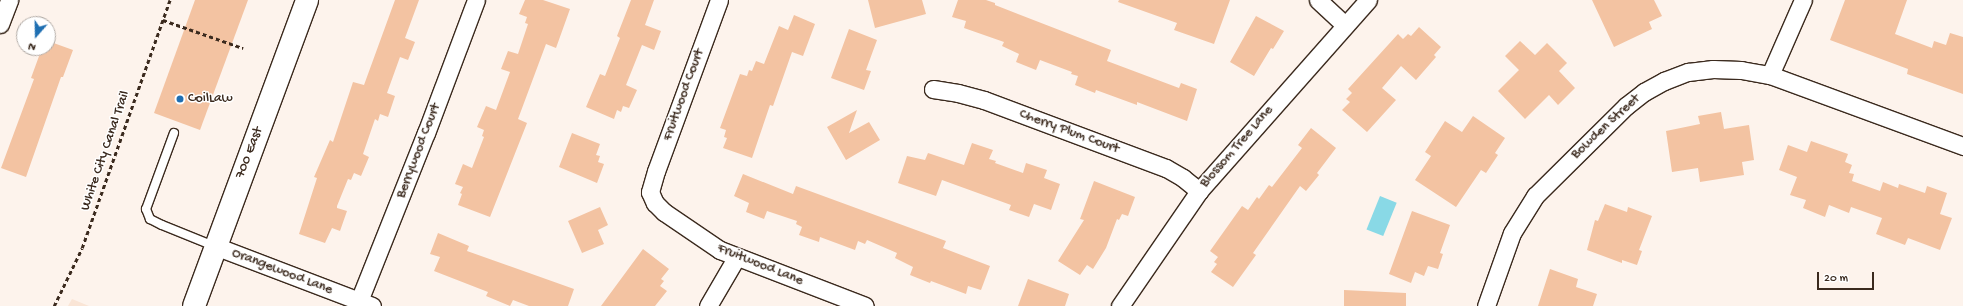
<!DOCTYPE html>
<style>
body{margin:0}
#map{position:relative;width:1963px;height:306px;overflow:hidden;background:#fdf3ec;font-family:"Gochi Hand",sans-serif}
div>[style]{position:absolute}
.built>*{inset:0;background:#fae5d6}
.water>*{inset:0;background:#89d9e6;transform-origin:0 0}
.building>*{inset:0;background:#f3c3a2}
.path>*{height:2.5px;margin-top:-1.25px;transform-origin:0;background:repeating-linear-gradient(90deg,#3b2a1e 0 4px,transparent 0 7px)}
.roads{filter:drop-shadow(1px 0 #3b2a1e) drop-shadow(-1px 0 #3b2a1e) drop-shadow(0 1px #3b2a1e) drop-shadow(0 -1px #3b2a1e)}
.lane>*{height:8px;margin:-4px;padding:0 4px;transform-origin:4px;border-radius:4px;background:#fff}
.street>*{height:17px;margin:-8.5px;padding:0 8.5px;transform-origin:8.5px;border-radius:8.5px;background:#fff}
.primary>*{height:22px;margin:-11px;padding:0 11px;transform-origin:11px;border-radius:11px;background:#fff}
.dots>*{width:11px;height:11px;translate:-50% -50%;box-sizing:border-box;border:2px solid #fff;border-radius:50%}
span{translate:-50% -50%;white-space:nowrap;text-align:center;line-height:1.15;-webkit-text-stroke:3px #fff;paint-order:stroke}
.street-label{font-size:14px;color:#3b2a1e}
.poi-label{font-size:14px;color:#3b2a1e}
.left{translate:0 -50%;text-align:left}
.north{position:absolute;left:16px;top:16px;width:40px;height:40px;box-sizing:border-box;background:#fff;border:1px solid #b1aaa5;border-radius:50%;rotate:200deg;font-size:11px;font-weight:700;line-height:16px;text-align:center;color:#3b2a1e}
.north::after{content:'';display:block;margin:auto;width:14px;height:18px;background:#1f6fb2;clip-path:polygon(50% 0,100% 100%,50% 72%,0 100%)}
.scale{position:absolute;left:1817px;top:272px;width:57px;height:18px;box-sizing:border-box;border:2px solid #3b2a1e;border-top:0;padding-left:5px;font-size:12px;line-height:14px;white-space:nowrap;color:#3b2a1e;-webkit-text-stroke:3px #fff;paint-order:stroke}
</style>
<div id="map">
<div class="built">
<div style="clip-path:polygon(72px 299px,89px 306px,68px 306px)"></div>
</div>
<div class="water">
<div style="left:1380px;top:196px;width:18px;height:36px;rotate:22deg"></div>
</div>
<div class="building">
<div style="clip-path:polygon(195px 0,248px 0,200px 130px,154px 113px)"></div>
<div style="clip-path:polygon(395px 0,419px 0,405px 38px,415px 42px,408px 60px,400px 57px,387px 93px,395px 96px,388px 117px,380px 114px,378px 121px,375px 119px,363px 154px,369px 157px,361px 176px,354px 173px,351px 180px,348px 179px,337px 206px,337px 208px,347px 211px,340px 231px,332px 228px,325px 243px,299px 234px,317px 178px,314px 177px,330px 140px,333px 142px,353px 82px,364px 85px)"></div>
<div style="clip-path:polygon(525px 0,543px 0,570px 9px,556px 48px,546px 44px,518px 119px,527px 123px,490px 217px,458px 205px,462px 194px,460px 193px,463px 187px,455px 184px,463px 164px,472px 168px,484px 137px,482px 136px,484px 130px,477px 127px,486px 106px,496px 110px,510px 72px,501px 69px,508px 51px,518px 54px,528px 24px,525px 23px,527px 17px,519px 14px)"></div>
<div style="clip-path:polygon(631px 0,654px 0,645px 25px,661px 31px,654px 50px,642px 45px,626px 85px,637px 90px,629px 108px,623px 106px,621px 112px,617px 110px,614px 119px,586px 107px,600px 74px,605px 76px,620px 38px,617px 36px)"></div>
<div style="clip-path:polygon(868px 0,922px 0,926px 14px,875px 28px)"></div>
<div style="clip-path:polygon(958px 0,986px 0,995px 3px,995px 5px,1111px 50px,1107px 61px,1179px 88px,1181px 83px,1197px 89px,1187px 121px,1137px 102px,1137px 105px,1096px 90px,1095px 93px,1075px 85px,1078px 76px,1071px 74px,1072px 72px,1040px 60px,1036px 70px,1016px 62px,1019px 54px,1002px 46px,1004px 42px,964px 28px,966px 21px,952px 17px)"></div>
<div style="clip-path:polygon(1119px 0,1230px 0,1214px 44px,1174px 30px,1177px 23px,1118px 2px)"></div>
<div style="clip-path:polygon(1592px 0,1654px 0,1662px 16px,1649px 22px,1652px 29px,1614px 47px)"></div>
<div style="clip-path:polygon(1845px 0,1907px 0,1895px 34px,1932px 48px,1934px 41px,1946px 45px,1950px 33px,1963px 37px,1963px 94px,1907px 74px,1908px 69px,1830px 40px)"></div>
<div style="clip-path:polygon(794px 15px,815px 24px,803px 56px,792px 52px,773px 106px,770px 105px,752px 158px,723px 148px,727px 138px,724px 137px,726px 130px,720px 128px,740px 74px,747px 76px,749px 70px,752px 71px,756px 61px,764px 64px,779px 26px,788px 30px)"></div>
<div style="clip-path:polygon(1256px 16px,1284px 31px,1273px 49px,1271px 48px,1254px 76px,1230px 62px)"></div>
<div style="clip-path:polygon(1419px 27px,1441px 47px,1434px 55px,1436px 57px,1416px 80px,1401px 66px,1382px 88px,1396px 100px,1367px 132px,1342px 110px,1350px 102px,1346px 99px,1352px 93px,1348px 89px,1398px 34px,1403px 39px,1408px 34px,1411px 36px)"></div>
<div style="clip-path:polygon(849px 29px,877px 40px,866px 70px,871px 71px,864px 90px,831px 78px)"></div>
<div style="clip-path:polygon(48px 41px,73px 50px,63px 77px,61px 77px,26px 177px,1px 168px,34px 79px,31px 78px,42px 48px,48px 48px)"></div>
<div style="clip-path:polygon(1520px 41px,1535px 55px,1547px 43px,1567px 63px,1559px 71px,1575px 88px,1558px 105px,1549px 95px,1525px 119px,1498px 91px,1519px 70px,1505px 56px)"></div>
<div style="clip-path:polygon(857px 110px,849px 133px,869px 122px,880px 140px,846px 160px,827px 127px)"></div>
<div style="clip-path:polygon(1721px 112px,1724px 129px,1749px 125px,1754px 160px,1742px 162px,1744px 175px,1700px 182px,1698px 168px,1672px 172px,1666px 131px,1700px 124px,1698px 116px)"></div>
<div style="clip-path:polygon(1473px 116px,1505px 138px,1495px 153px,1498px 155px,1486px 173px,1481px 170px,1456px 207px,1415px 180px,1431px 156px,1425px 152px,1445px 121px,1462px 132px)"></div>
<div style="clip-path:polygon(1311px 128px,1336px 148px,1317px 173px,1319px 175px,1306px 191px,1300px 186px,1253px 253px,1256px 255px,1233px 287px,1211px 272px,1217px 264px,1214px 262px,1218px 257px,1210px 251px,1242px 206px,1248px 210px,1257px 197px,1259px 199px,1269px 185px,1272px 187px,1302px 148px,1298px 145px)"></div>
<div style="clip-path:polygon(572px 133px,600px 144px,596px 155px,600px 156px,598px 162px,604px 164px,597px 183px,559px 167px)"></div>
<div style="clip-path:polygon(1811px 141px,1848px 154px,1845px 162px,1852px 165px,1849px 173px,1854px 174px,1852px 181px,1880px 191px,1883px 182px,1898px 188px,1899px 184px,1925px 193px,1927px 186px,1947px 193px,1940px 214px,1952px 218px,1940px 250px,1908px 238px,1905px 245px,1876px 234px,1882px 218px,1851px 207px,1849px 213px,1829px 205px,1825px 217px,1803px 208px,1806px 200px,1790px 195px,1797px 177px,1779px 170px,1788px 145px,1807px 152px)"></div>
<div style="clip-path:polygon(972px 143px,993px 150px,989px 159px,996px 161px,995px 163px,1023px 173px,1026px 163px,1047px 170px,1044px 178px,1060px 184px,1051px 210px,1034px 204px,1029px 217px,1009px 210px,1011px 205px,942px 180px,936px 196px,898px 183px,907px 156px,925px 160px,928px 153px,964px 165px)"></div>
<div style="clip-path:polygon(743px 174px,793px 194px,796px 186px,946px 241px,943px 248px,990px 266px,981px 290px,968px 286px,966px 294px,931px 281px,930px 283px,910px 275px,913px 267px,895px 258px,897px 253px,867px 240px,865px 244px,858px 241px,855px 250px,820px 237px,819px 242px,799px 235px,802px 227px,796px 224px,797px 221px,767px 211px,764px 219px,746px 212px,749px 203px,734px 196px)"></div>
<div style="clip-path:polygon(1094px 181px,1135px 197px,1128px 216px,1122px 214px,1119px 220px,1117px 219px,1106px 248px,1093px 269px,1087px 265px,1080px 275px,1058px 261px,1084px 220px,1080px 219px)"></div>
<div style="clip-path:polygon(1605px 204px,1627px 212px,1628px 207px,1652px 216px,1639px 250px,1642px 251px,1637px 265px,1622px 260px,1622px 263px,1587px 250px,1595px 220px,1598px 221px)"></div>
<div style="clip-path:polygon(600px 207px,608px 225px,598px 230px,604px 244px,582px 253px,568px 221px)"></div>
<div style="clip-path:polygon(1412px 211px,1450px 225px,1440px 253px,1443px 254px,1438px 269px,1428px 266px,1424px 276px,1415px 272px,1411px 283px,1389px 274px)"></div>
<div style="clip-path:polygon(438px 233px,469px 246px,467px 251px,574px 289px,568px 306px,529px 306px,513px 300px,510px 306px,486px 296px,488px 292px,434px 271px,440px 257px,430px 254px)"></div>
<div style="clip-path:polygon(643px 249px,669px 269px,661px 279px,664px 281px,660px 286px,667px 291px,655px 306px,601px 306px)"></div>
<div style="clip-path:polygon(1550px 269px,1578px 279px,1576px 287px,1597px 294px,1593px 306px,1538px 306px)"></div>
<div style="clip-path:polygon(1028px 279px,1069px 294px,1065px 306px,1018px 306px)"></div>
<div style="clip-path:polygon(1344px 290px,1406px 293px,1406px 306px,1344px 306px)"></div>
</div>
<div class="path">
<div style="left:163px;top:20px;width:85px;rotate:19.3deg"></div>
<div style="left:54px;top:306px;width:64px;rotate:-64.2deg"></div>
<div style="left:82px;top:248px;width:263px;rotate:-70.5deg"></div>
</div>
<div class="roads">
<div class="lane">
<div style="left:174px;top:133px;width:81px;rotate:110.2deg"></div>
<div style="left:146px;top:209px;width:11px;rotate:68deg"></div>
<div style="left:150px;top:219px;width:13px;rotate:27deg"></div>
<div style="left:162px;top:225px;width:56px;rotate:22deg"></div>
</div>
<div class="street">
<div style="left:719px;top:0;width:182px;rotate:110.2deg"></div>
<div style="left:656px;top:171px;width:22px;rotate:106deg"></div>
<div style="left:650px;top:192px;width:12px;rotate:66deg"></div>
<div style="left:655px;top:203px;width:13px;rotate:45deg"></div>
<div style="left:664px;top:212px;width:68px;rotate:34.2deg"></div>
<div style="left:720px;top:250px;width:155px;rotate:21.1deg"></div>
<div style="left:1318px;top:0;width:37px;rotate:43deg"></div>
<div style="left:0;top:24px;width:26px;rotate:-69deg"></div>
<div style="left:1770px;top:75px;width:82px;rotate:-66.3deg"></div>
<div style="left:933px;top:89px;width:25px;rotate:9deg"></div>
<div style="left:958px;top:93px;width:27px;rotate:15deg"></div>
<div style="left:984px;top:100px;width:194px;rotate:20.5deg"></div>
<div style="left:1166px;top:168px;width:20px;rotate:30deg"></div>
<div style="left:1183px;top:178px;width:21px;rotate:39deg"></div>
<div style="left:215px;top:246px;width:168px;rotate:20.9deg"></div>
<div style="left:359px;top:301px;width:181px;rotate:-68.3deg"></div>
<div style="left:426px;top:133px;width:142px;rotate:-69.4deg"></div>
<div style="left:708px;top:306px;width:56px;rotate:-59.7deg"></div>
<div style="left:1120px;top:306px;width:140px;rotate:-55.5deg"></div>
<div style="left:1199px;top:191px;width:255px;rotate:-48.5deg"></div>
<div style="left:1486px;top:306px;width:77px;rotate:-70.4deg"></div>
<div style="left:1512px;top:233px;width:44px;rotate:-58.1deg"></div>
<div style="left:1535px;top:196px;width:128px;rotate:-44.7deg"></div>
<div style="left:1626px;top:106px;width:23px;rotate:-38deg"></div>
<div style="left:1644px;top:92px;width:23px;rotate:-29deg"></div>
<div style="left:1664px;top:81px;width:26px;rotate:-21deg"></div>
<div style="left:1688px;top:72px;width:25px;rotate:-7deg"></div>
<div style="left:1713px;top:69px;width:28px;rotate:2deg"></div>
<div style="left:1741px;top:70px;width:29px;rotate:10deg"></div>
<div style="left:1770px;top:75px;width:206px;rotate:20.2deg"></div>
</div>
<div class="primary">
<div style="left:194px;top:306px;width:326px;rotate:-69.7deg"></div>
</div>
</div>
<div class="dots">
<div style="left:180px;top:99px;background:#1f6fb2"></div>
</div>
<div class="street-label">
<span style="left:684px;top:95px;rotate:-70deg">Fruitwood Court</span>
<span style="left:1606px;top:127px;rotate:-43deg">Bowden Street</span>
<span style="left:1069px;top:132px;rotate:20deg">Cherry Plum Court</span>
<span style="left:1237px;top:147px;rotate:-49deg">Blossom Tree Lane</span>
<span style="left:106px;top:151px;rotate:-71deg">White City Canal Trail</span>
<span style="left:419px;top:151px;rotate:-69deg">Berrywood Court</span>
<span style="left:250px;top:153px;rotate:-69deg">700 East</span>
<span style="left:760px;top:265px;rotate:22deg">Fruitwood Lane</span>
<span style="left:282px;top:272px;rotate:21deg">Orangewood Lane</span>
</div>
<div class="poi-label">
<span class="left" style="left:188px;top:99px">CoilLaw</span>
</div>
<div class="north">N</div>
<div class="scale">20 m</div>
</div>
